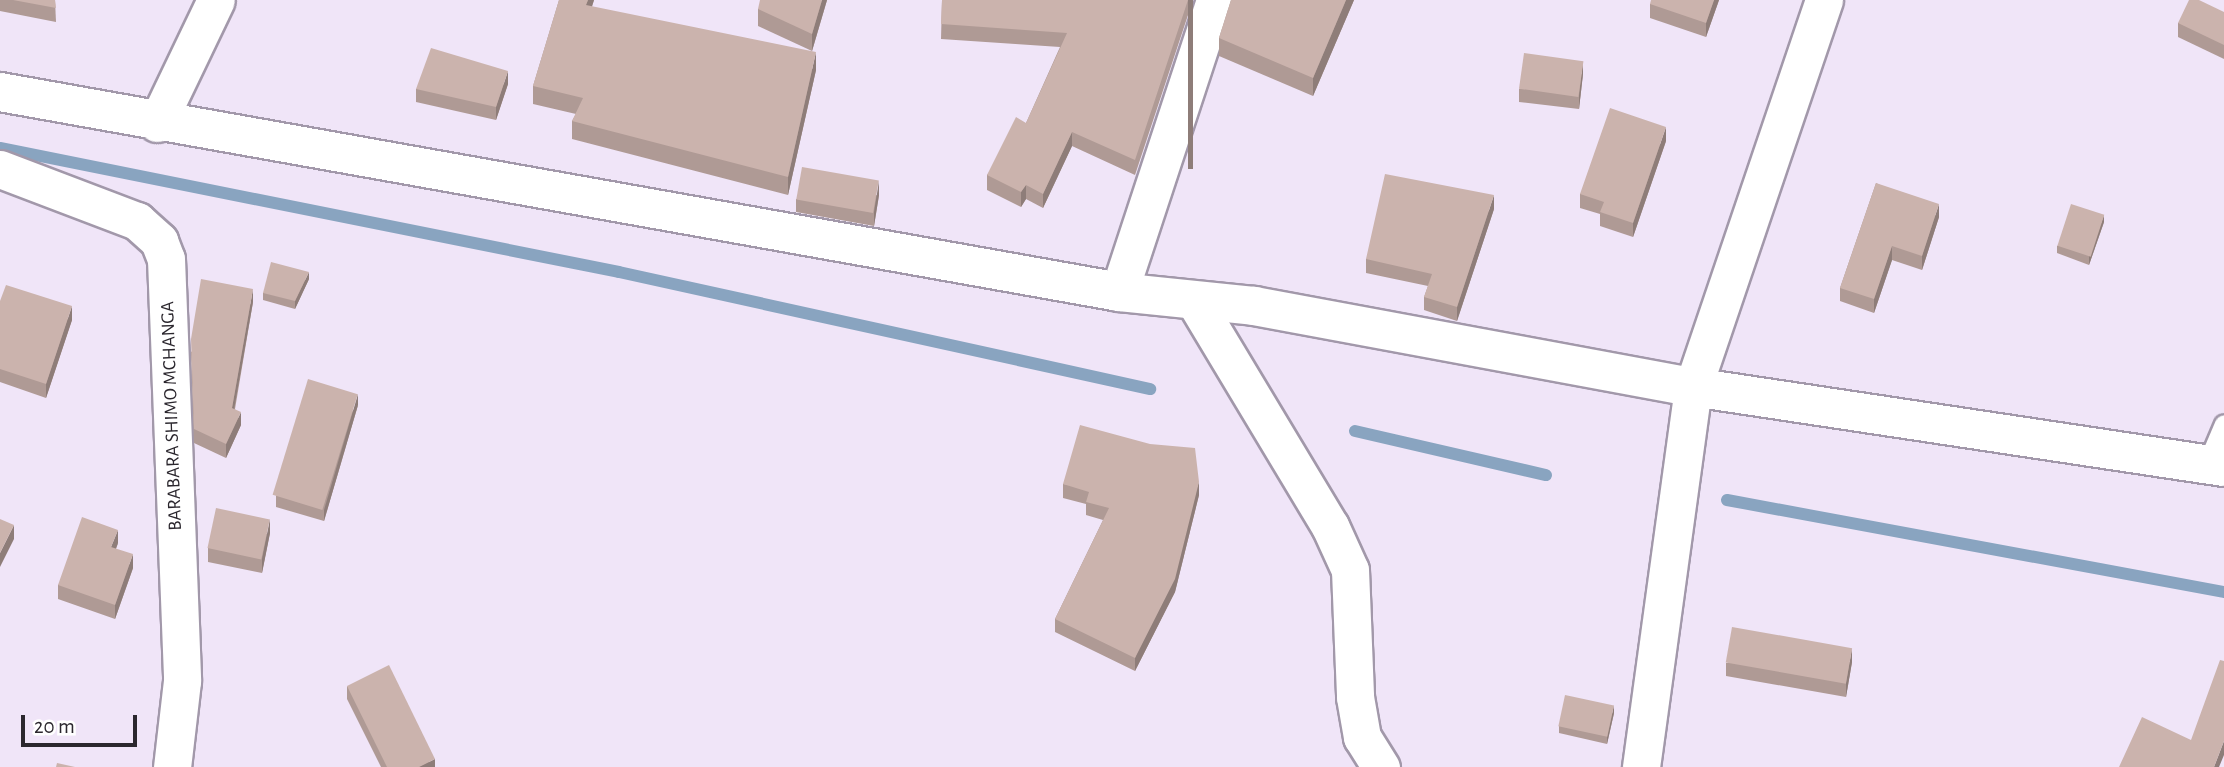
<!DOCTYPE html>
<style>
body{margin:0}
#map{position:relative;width:2224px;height:767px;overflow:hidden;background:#f0e5f8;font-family:"Alegreya Sans",sans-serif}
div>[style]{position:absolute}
.stream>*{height:12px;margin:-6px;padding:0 6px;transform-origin:6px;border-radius:6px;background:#89a4c0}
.roads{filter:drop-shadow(2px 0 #a298aa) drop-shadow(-2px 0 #a298aa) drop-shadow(0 2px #a298aa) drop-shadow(0 -2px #a298aa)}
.lane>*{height:19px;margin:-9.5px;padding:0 9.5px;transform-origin:9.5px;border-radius:9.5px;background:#fff}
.street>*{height:37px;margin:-18.5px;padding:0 18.5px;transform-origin:18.5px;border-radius:18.5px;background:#fff}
.secondary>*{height:38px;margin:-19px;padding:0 19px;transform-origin:19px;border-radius:19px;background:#fff}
.wall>*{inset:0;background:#af9a95}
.shaded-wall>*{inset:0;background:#8e7d79;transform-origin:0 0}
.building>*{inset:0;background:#cbb3ad;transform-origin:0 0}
span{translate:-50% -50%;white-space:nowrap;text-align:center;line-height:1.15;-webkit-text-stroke:6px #fff;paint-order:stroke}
.street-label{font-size:19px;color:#2b272e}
.scale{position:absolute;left:21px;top:715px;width:116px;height:32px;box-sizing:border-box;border:4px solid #2b272e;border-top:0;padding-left:9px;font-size:21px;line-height:24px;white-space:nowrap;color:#2b272e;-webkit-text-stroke:5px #fff;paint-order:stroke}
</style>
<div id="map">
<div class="stream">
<div style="left:0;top:148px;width:631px;rotate:11.33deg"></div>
<div style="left:619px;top:272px;width:544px;rotate:12.43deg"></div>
<div style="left:1355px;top:431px;width:196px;rotate:13deg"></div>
<div style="left:1727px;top:500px;width:505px;rotate:10.49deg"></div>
</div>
<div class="roads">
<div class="lane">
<div style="left:2207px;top:464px;width:43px;rotate:-67deg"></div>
</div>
<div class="street">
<div style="left:157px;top:123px;width:136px;rotate:-64.4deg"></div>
<div style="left:0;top:169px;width:147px;rotate:20.8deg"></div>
<div style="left:137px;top:221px;width:30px;rotate:42deg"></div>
<div style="left:159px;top:241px;width:19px;rotate:69deg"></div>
<div style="left:166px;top:259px;width:422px;rotate:87.8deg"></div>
<div style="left:182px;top:681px;width:87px;rotate:96.6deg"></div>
<div style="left:1119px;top:292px;width:307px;rotate:-71.8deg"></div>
<div style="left:1194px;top:300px;width:264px;rotate:59deg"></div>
<div style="left:1330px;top:526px;width:48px;rotate:65.6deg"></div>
<div style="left:1350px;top:570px;width:127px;rotate:87.7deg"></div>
<div style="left:1355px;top:697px;width:41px;rotate:80.1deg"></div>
<div style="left:1362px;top:737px;width:36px;rotate:58deg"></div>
<div style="left:1641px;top:767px;width:384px;rotate:-82.2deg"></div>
<div style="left:1693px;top:387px;width:409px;rotate:-71.3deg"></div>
</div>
<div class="secondary">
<div style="left:0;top:92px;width:1137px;rotate:10.13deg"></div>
<div style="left:1119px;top:292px;width:136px;rotate:5.9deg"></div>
<div style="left:1254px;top:306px;width:446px;rotate:10.5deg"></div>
<div style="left:1693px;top:387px;width:537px;rotate:8.57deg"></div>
</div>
</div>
<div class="wall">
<div style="clip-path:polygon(0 0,55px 0,56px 22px,0 11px)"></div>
<div style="clip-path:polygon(559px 0,594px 0,592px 7px,816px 70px,788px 195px,572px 139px,572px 121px,576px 114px,533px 104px,533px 86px)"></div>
<div style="clip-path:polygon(827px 0,812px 51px,758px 26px,758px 9px)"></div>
<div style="clip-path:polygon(942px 0,1193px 0,1135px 175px,1072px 146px,1043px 208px,1026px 199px,1021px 207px,987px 190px,987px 175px,1026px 123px,1060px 47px,941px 39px)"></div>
<div style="clip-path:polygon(1231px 0,1354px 0,1313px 96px,1219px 56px,1219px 38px)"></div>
<div style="clip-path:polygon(1719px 0,1706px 37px,1650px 18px,1650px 4px)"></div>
<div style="clip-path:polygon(2224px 12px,2224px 59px,2178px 37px,2178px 23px)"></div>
<div style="clip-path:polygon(1583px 74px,1579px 109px,1519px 102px,1519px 89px)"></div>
<div style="clip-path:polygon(508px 84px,496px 120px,416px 102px,416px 89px)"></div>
<div style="clip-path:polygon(1666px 141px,1633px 237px,1600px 226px,1600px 214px,1580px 208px,1580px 194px)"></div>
<div style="clip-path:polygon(1876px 183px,1939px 217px,1922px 270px,1892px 260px,1874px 313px,1840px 301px,1840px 288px)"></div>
<div style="clip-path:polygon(879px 195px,874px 226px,796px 212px,796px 199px)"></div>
<div style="clip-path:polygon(1494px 209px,1457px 321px,1424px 310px,1424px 297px,1428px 286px,1366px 273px,1366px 259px)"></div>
<div style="clip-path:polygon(2104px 222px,2089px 265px,2057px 253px,2057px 246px)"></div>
<div style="clip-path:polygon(309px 279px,295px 309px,263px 300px,263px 293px)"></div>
<div style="clip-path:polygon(0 301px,72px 320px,46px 398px,0 382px)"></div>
<div style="clip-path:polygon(253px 302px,235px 409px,241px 425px,226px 458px,194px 443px,191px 352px)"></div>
<div style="clip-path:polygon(358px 405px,324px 521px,276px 507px,276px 496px)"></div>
<div style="clip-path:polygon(1063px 484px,1199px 495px,1175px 592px,1135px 671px,1055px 632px,1055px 619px,1103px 520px,1086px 515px,1086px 504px,1063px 498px)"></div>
<div style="clip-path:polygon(270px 533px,262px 573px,208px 562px,208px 548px)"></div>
<div style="clip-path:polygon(118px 543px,116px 549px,133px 568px,115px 619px,58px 599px,58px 585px)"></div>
<div style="clip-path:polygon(1852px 662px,1846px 697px,1726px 676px,1726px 663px)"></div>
<div style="clip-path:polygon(347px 686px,435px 767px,381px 767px,347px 699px)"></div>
<div style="clip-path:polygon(1614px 713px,1607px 744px,1559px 733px,1559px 726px)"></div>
</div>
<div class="shaded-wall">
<div style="clip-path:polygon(588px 0,594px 0,586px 23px,586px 5px)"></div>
<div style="clip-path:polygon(822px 0,827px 0,812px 51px,812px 34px)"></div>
<div style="left:1188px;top:0;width:5px;height:169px"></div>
<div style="clip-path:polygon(1346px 0,1354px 0,1313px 96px,1313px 78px)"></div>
<div style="clip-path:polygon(1714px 0,1719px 0,1706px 37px,1706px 23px)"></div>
<div style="clip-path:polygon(816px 52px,816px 70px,788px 195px,788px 177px)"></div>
<div style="clip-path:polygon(1583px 61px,1583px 74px,1579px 109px,1579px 96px)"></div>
<div style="clip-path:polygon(508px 71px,508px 84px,496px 120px,496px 107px)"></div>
<div style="clip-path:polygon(1666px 127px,1666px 141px,1633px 237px,1633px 223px)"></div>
<div style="clip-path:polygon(1072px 132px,1072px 146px,1043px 208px,1043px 194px)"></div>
<div style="clip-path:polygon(879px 181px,879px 195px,874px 226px,874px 212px)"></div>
<div style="clip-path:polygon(1026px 185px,1026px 199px,1021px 207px,1021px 192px)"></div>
<div style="clip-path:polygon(1494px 195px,1494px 209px,1457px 321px,1457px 307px)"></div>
<div style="clip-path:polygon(1939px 204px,1939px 217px,1922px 270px,1922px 256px)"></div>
<div style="clip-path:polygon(2104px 215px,2104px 222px,2089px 265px,2089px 257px)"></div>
<div style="clip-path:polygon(1892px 246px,1892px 260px,1874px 313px,1874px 299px)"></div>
<div style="clip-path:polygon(309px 272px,309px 279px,295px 309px,295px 301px)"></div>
<div style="clip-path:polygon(253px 289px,253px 302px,232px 421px,232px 408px)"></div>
<div style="clip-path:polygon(72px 306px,72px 320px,46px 398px,46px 384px)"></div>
<div style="clip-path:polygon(358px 394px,358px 405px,324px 521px,324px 510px)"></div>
<div style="clip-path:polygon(241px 412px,241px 425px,226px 458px,226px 444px)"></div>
<div style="clip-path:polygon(1199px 482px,1199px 495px,1175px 592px,1135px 671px,1135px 658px)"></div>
<div style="clip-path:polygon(270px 519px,270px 533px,262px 573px,262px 559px)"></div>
<div style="clip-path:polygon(14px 525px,14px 539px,0 567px,0 553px)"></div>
<div style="clip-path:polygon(118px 530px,118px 543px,111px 561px,111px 547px)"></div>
<div style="clip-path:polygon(133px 554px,133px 568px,115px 619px,115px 605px)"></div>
<div style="clip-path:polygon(1852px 648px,1852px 662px,1846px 697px,1846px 683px)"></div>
<div style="clip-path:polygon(1614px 705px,1614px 713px,1607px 744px,1607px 737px)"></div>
<div style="clip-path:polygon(2224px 741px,2224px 755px,2219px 767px,2214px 767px)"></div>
<div style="clip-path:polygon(435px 759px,435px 767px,419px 767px)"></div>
</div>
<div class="building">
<div style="clip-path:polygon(13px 0,55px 0,56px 8px)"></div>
<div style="clip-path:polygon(559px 0,588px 0,586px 5px,816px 52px,788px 177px,572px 121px,583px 98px,533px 86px)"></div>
<div style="clip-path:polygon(760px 0,822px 0,812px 34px,758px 9px)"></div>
<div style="clip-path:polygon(942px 0,1188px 0,1135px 160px,1072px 132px,1043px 194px,1026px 185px,1021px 192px,987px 175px,1016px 117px,1026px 123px,1067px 33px,941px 24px)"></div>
<div style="clip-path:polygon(1231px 0,1346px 0,1313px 78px,1219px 38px)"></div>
<div style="clip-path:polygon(1651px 0,1714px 0,1706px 23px,1650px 4px)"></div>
<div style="clip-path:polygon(2189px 0,2199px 0,2224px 12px,2224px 45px,2178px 23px)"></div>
<div style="clip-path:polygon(431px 48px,508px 71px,496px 107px,416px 89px)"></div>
<div style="left:1524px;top:53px;width:60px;height:36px;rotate:8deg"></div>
<div style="clip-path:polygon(1610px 108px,1666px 127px,1633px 223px,1600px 212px,1604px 202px,1580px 194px)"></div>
<div style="left:802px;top:167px;width:78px;height:33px;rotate:10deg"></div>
<div style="clip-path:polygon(1385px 174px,1494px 195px,1457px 307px,1424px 297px,1432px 274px,1366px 259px)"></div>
<div style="clip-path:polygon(1876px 183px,1939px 204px,1922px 256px,1892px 246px,1874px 299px,1840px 288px)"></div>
<div style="left:2071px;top:204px;width:35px;height:44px;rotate:18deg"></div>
<div style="clip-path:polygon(271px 262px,309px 272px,295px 301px,263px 293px)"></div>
<div style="clip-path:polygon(201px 279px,253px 289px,232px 408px,241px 412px,226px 444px,194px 429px,191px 339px)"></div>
<div style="clip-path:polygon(6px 285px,72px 306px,46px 384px,0 369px,0 301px)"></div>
<div style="left:308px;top:379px;width:52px;height:121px;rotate:17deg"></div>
<div style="clip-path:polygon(1080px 425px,1150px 444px,1195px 448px,1199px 482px,1175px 579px,1135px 658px,1055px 619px,1109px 508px,1086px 502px,1089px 492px,1063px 484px)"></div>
<div style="left:216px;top:508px;width:55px;height:41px;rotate:12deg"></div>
<div style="clip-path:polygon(82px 517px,118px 530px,111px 547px,133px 554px,115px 605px,58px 585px)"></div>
<div style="clip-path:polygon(0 519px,14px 525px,0 553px)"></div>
<div style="left:1732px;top:627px;width:122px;height:36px;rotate:10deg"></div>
<div style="clip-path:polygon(2220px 660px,2224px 661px,2224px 741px,2214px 767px,2119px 767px,2142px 717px,2191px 740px)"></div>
<div style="clip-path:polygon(389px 665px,435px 759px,419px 767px,387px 767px,347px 686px)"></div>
<div style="left:1565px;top:695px;width:50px;height:32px;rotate:12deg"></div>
<div style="clip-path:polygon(57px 763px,75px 767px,56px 767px)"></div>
</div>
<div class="street-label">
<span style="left:172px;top:416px;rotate:-92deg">BARABARA SHIMO MCHANGA</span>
</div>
<div class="scale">20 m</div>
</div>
